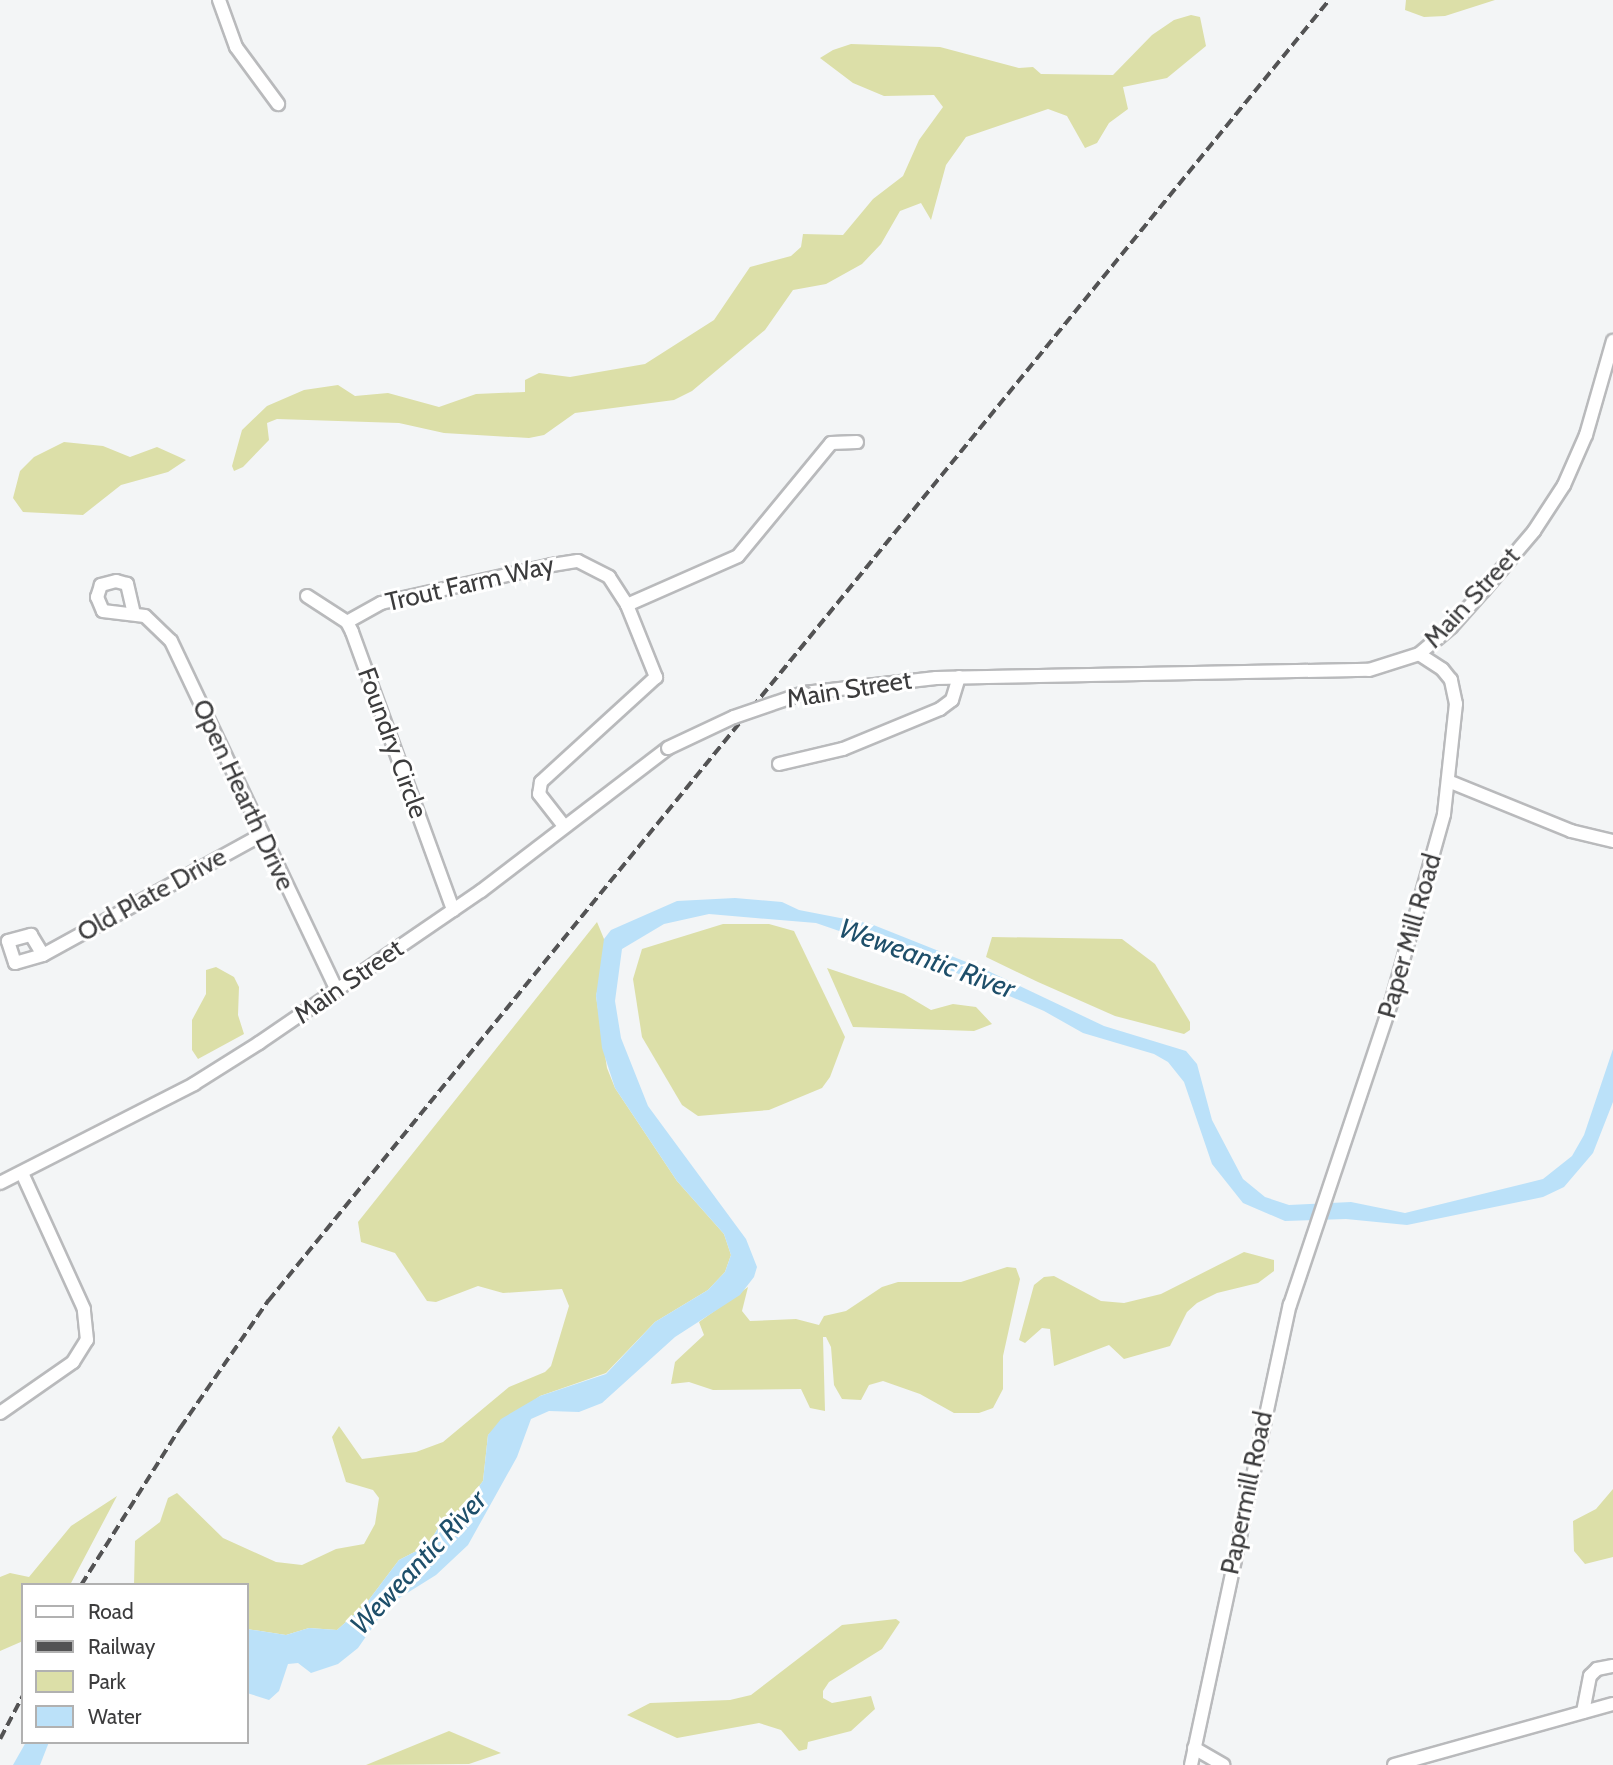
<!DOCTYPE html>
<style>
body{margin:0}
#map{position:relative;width:1613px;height:1765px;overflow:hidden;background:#f3f5f6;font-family:Cabin,sans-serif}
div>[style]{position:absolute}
.green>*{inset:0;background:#dcdfa8}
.water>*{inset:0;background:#bbe1f9}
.roads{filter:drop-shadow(2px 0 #b9babc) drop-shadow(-2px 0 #b9babc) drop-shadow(0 2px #b9babc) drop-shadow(0 -2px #b9babc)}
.street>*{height:12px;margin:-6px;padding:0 6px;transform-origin:6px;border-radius:6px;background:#fff}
.rail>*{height:3.5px;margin-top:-1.75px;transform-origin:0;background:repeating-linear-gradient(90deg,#535354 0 10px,transparent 0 15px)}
.bridges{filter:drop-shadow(2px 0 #b9babc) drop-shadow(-2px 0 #b9babc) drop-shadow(0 2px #b9babc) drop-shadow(0 -2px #b9babc)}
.street-bridge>*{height:12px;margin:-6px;padding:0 6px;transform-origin:6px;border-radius:6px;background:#fff}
span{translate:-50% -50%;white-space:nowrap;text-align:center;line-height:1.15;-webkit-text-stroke:6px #fff;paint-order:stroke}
.street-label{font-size:26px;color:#3c3c3d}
.water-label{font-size:28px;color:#1e4f6a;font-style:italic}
.legend{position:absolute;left:21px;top:1583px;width:228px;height:161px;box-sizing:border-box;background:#fff;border:2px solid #b1b1b1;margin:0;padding:9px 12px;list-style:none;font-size:21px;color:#3c3c3d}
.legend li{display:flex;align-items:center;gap:14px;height:35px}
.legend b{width:35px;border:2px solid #b1b1b1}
</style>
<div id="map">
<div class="green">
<div style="clip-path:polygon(1406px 0,1495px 0,1445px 16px,1424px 17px,1405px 10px)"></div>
<div style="clip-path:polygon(1191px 15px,1200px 17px,1206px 46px,1167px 78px,1123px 87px,1128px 109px,1109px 123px,1097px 143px,1085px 148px,1067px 116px,1048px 109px,966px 137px,946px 165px,931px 220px,921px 203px,900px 211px,881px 244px,862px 264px,826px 284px,793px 290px,765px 330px,692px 391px,674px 400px,575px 413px,544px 435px,529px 438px,444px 433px,399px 423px,277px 419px,267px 423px,269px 440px,243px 467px,234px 471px,232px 466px,242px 430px,267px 406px,304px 390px,338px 385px,355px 396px,388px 393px,439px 407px,476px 394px,525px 392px,525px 380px,539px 373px,570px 377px,645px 364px,714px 320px,750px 267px,791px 256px,801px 247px,803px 234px,843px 235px,873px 199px,903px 176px,919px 140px,943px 107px,934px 95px,884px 96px,853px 83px,820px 58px,833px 50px,851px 44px,940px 47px,1019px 68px,1033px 67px,1041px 74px,1113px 75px,1152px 35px,1174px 20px)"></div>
<div style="clip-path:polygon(64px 442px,103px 446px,130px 457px,157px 447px,186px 460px,168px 472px,121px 485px,83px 515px,23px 512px,13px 498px,20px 471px,34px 457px)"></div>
<div style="clip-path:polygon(597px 922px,604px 939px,604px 963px,596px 996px,607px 1068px,615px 1088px,677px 1181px,724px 1234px,731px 1255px,725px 1272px,708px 1290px,655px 1322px,606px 1373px,540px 1396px,488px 1435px,483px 1481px,460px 1512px,441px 1523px,428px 1545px,399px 1560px,365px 1605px,337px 1630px,309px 1628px,286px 1635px,247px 1629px,247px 1585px,134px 1585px,135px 1541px,160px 1522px,168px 1498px,177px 1493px,223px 1538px,276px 1562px,302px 1565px,336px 1549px,364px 1544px,375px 1524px,379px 1498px,373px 1490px,346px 1482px,332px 1437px,339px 1426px,362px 1459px,416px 1452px,443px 1442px,509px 1387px,545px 1372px,551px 1366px,569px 1306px,562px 1289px,503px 1293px,478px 1286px,436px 1302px,427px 1301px,395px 1253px,361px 1242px,358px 1222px)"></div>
<div style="clip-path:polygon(723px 924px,769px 924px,794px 931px,845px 1037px,830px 1077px,822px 1088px,769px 1110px,698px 1116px,682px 1105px,642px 1037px,633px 979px,642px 949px)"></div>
<div style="clip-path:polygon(992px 937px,1122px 939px,1155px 964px,1190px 1022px,1190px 1030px,1184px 1034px,1115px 1016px,1038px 982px,986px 957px)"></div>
<div style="clip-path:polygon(216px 967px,234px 977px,239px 987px,238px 1015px,244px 1034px,198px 1059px,192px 1050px,192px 1020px,206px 994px,206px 970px)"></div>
<div style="clip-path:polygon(827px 968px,904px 994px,931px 1010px,953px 1004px,976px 1007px,992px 1024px,974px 1031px,853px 1027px)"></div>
<div style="clip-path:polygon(1244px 1252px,1274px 1260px,1274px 1271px,1258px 1283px,1217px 1293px,1197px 1303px,1187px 1312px,1170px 1346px,1124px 1359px,1109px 1345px,1054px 1366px,1050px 1329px,1042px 1328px,1025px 1343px,1019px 1340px,1034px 1285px,1044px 1277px,1054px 1276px,1101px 1301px,1124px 1303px,1161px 1294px)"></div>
<div style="clip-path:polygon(1007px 1267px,1016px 1268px,1020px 1279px,1003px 1356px,1003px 1389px,993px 1408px,979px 1413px,954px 1413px,920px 1394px,883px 1381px,869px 1385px,861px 1400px,842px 1399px,834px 1385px,831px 1347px,826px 1337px,823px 1337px,825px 1411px,810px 1408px,801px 1389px,713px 1390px,689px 1382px,671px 1384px,675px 1362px,704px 1335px,699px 1322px,748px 1287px,742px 1311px,750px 1321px,796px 1319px,819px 1325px,824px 1316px,846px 1311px,882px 1287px,898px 1282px,961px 1282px)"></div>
<div style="clip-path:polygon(1613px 1489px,1613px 1557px,1585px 1564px,1574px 1551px,1573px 1521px,1596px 1509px)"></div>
<div style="clip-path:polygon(117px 1496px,70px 1585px,23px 1585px,23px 1641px,0 1651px,0 1577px,10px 1573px,29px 1577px,71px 1526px)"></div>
<div style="clip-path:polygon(896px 1619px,900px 1622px,882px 1649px,829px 1682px,823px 1691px,823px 1698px,832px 1703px,871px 1696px,875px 1709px,851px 1731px,808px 1742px,807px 1749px,799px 1751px,781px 1730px,759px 1723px,677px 1738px,627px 1715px,650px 1703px,730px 1700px,751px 1695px,842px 1625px)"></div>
<div style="clip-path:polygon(449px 1731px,501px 1753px,469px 1764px,366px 1765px)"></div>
</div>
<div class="water">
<div style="clip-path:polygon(735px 898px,782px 902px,799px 910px,871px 924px,984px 969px,1104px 1026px,1186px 1051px,1197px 1064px,1212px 1120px,1243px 1179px,1265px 1197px,1289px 1205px,1351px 1202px,1405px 1213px,1543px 1179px,1572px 1156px,1584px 1135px,1613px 1049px,1613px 1102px,1593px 1153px,1564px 1187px,1543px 1197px,1407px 1225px,1346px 1219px,1285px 1221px,1243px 1203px,1212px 1164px,1184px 1082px,1168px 1062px,1154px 1054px,1083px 1033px,1044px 1011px,938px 965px,816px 923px,709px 914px,664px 924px,622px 949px,615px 1001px,621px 1038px,648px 1106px,746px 1239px,757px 1267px,754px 1277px,740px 1295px,675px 1337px,602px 1403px,579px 1412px,549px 1411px,531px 1419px,517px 1457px,468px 1545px,436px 1575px,388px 1605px,358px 1648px,338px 1664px,311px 1673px,298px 1663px,288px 1664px,279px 1691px,269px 1700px,247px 1693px,247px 1629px,286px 1635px,309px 1628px,337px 1630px,365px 1605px,399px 1560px,428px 1545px,441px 1523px,460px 1511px,483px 1481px,488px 1435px,501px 1419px,540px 1396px,606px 1374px,655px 1322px,708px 1290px,725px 1272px,731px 1255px,724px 1234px,677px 1181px,615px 1088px,602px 1048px,596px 996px,604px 939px,611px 930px,677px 901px)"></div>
<div style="clip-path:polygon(26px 1742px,49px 1742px,40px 1765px,13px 1765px)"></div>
</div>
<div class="roads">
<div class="street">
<div style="left:219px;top:0;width:50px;rotate:70.1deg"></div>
<div style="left:236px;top:47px;width:71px;rotate:53.6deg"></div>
<div style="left:307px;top:596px;width:48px;rotate:33deg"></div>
<div style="left:347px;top:622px;width:11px;rotate:63deg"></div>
<div style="left:352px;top:632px;width:296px;rotate:70deg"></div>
<div style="left:627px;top:605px;width:121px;rotate:-23.8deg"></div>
<div style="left:738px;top:556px;width:146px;rotate:-50.5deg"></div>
<div style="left:831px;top:443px;width:26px;rotate:-2deg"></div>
<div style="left:134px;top:614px;width:31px;rotate:-103deg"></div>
<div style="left:127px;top:584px;width:11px;rotate:-165deg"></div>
<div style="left:116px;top:581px;width:16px;rotate:165deg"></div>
<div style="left:101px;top:585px;width:13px;rotate:108deg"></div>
<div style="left:97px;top:597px;width:15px;rotate:67deg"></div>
<div style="left:103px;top:611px;width:42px;rotate:6.8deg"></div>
<div style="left:145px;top:616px;width:36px;rotate:44deg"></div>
<div style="left:171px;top:641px;width:387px;rotate:64.6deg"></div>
<div style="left:347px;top:622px;width:39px;rotate:-29deg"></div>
<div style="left:381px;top:603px;width:175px;rotate:-12.5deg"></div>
<div style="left:552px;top:565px;width:26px;rotate:-9deg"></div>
<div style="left:578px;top:561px;width:35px;rotate:27deg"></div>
<div style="left:609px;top:577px;width:33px;rotate:57deg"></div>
<div style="left:627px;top:605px;width:78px;rotate:68.1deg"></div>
<div style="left:656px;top:677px;width:156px;rotate:137.6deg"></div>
<div style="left:541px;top:782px;width:12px;rotate:99deg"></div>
<div style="left:539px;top:794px;width:41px;rotate:52deg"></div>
<div style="left:804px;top:693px;width:133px;rotate:-6.5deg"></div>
<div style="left:936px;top:678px;width:433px;rotate:-1.1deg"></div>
<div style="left:1369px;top:670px;width:52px;rotate:-17.7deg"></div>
<div style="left:1419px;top:654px;width:42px;rotate:-40.2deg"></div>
<div style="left:1451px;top:627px;width:48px;rotate:-48.4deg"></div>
<div style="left:1483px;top:591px;width:79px;rotate:-49.6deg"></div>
<div style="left:1534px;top:531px;width:55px;rotate:-56.9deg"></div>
<div style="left:1564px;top:485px;width:55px;rotate:-66.3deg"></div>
<div style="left:1586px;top:435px;width:98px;rotate:-74deg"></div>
<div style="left:779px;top:764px;width:66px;rotate:-13.2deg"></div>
<div style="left:843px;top:749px;width:105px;rotate:-22.4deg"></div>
<div style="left:940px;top:709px;width:15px;rotate:-37deg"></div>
<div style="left:952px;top:700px;width:24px;rotate:-73deg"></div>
<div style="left:1448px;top:781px;width:133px;rotate:22.1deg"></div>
<div style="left:1571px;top:831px;width:43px;rotate:13.4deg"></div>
<div style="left:43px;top:955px;width:29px;rotate:164deg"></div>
<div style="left:15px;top:963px;width:23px;rotate:-108deg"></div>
<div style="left:8px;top:941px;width:24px;rotate:-15deg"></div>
<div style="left:31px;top:935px;width:23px;rotate:59deg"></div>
<div style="left:43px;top:955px;width:249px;rotate:-28.8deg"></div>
<div style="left:0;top:1183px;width:218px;rotate:-27deg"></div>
<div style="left:194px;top:1084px;width:77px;rotate:-32.2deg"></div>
<div style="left:259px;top:1043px;width:269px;rotate:-34.4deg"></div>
<div style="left:481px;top:891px;width:235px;rotate:-37.4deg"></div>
<div style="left:0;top:1413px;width:89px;rotate:-34.9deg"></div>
<div style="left:73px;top:1362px;width:26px;rotate:-58deg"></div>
<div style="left:87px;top:1340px;width:31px;rotate:-96deg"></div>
<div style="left:84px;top:1309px;width:149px;rotate:-114.5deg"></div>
<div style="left:1583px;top:1712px;width:37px;rotate:-79deg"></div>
<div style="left:1590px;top:1676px;width:10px;rotate:-45deg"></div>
<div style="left:1597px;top:1669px;width:16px;rotate:-11deg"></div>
<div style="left:1194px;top:1748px;width:34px;rotate:30deg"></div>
<div style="left:1191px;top:1765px;width:471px;rotate:-77.9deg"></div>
<div style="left:1290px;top:1305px;width:318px;rotate:-71.5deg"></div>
<div style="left:1391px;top:1003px;width:196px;rotate:-74.3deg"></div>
<div style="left:1444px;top:814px;width:111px;rotate:-83.8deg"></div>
<div style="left:1456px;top:704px;width:25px;rotate:-102deg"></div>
<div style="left:1451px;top:680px;width:14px;rotate:-129deg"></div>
<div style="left:1442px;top:669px;width:27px;rotate:-147deg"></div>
<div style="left:1394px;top:1765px;width:227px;rotate:-15.6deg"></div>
</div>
</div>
<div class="rail">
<div style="left:81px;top:1585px;width:186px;rotate:-57.8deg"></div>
<div style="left:180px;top:1428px;width:155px;rotate:-55.3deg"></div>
<div style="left:268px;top:1301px;width:1679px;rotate:-50.8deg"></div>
<div style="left:0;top:1739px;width:50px;rotate:-62.4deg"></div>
</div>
<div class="bridges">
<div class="street-bridge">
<div style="left:668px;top:748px;width:73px;rotate:-25.2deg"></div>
<div style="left:734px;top:717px;width:74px;rotate:-18.9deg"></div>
</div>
</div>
<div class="street-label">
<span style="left:470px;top:584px;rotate:-13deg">Trout Farm Way</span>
<span style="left:1472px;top:598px;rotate:-47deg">Main Street</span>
<span style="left:849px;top:690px;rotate:-9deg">Main Street</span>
<span style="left:392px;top:743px;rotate:70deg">Foundry Circle</span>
<span style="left:243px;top:795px;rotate:65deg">Open Hearth Drive</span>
<span style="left:152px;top:895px;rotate:-29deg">Old Plate Drive</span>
<span style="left:1410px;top:936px;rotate:-74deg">Paper Mill Road</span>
<span style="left:349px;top:982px;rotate:-35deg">Main Street</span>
<span style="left:1247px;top:1493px;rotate:-78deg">Papermill Road</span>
</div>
<div class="water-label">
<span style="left:927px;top:958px;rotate:20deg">Weweantic River</span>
<span style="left:418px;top:1562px;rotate:-47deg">Weweantic River</span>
</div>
<ul class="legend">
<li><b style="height:9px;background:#fff"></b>Road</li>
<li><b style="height:9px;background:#535354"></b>Railway</li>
<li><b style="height:19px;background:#dcdfa8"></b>Park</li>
<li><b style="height:19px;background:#bbe1f9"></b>Water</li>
</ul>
</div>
